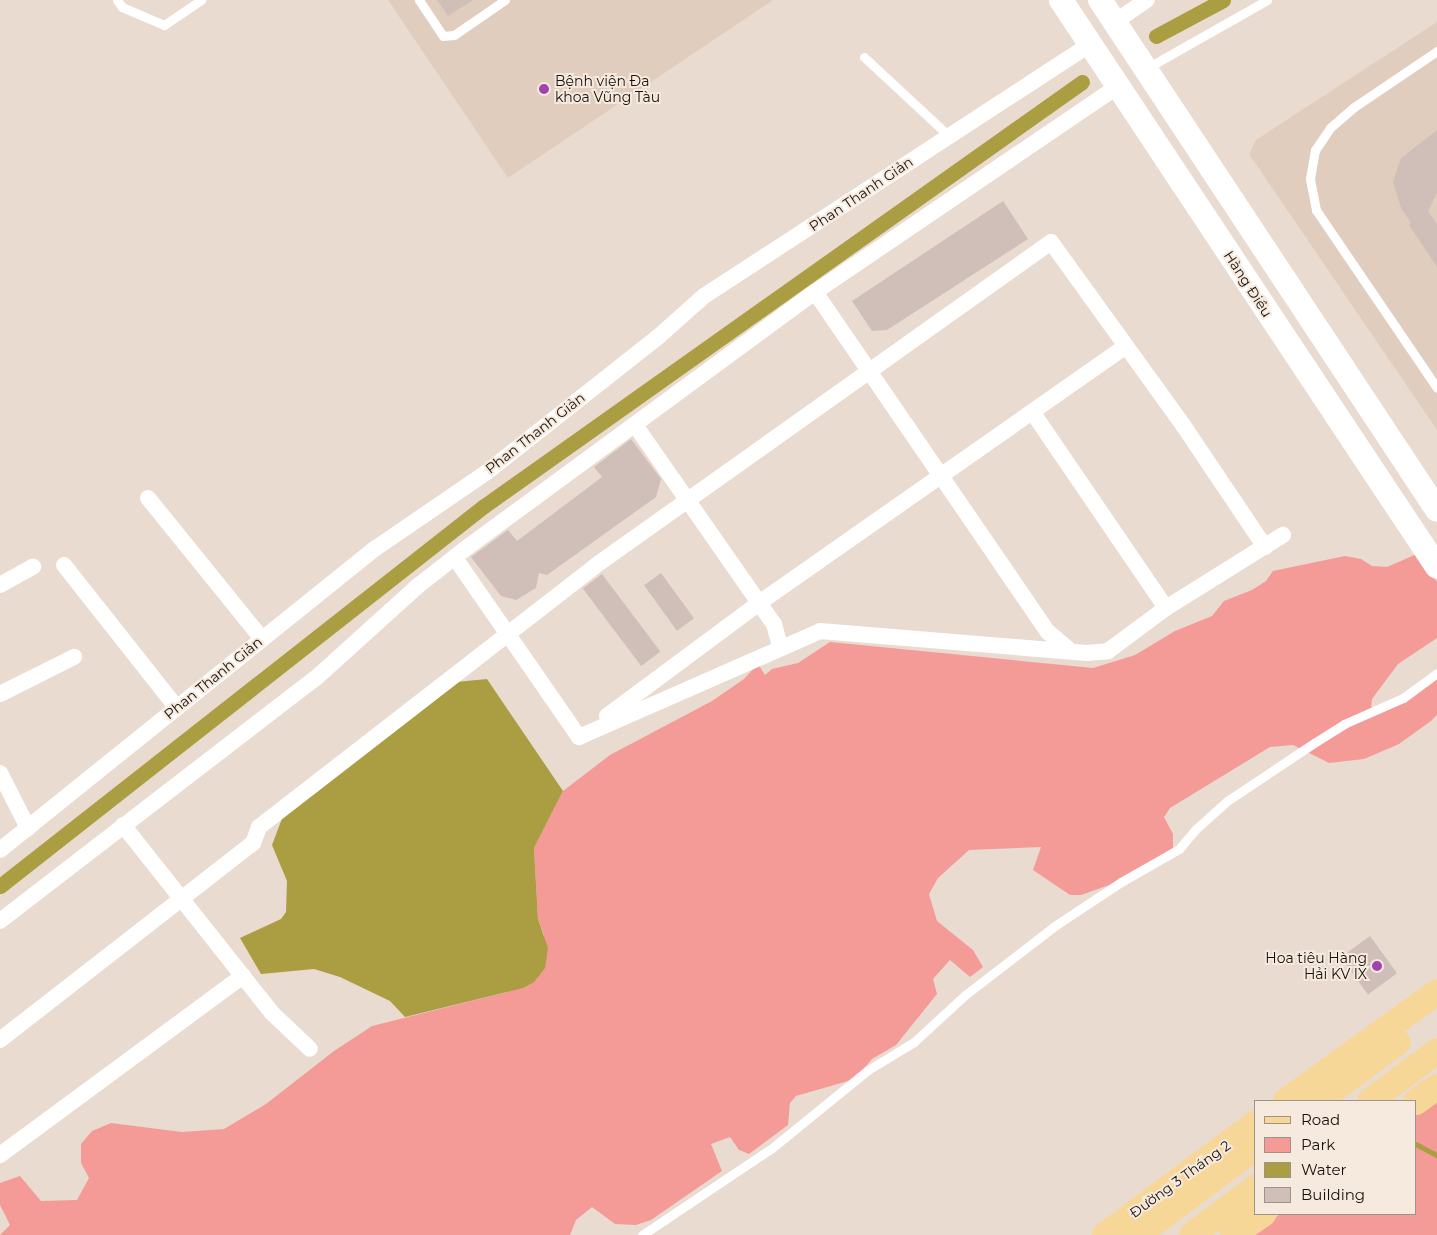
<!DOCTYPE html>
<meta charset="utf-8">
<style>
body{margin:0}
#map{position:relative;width:1437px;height:1235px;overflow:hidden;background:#e9dbd0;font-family:Montserrat,sans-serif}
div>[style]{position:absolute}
.built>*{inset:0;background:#e1cdbd}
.green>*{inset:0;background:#f49b98}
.water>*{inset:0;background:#ab9e42}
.stream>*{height:4.5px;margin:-2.25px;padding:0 2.25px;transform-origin:2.25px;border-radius:2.25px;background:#ab9e42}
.canal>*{height:15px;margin:-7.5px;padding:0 7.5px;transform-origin:7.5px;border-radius:7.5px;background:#ab9e42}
.building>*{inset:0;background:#d0bfb9;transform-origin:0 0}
.lane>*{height:9px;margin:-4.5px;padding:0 4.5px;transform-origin:4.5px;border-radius:4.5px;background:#fff}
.street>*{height:16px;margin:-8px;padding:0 8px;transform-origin:8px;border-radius:8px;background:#fff}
.secondary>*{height:24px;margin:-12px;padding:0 12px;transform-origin:12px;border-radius:12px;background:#fff}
.primary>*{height:26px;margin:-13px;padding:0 13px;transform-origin:13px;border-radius:13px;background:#f7d798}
.dots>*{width:14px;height:14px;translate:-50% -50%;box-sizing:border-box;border:2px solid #f6e9dd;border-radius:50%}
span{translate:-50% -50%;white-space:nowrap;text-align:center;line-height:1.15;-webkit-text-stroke:4px #f6e9dd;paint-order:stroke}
.poi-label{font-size:14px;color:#16110d}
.left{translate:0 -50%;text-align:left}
.right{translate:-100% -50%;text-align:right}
.street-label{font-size:14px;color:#16110d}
.legend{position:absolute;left:1254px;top:1100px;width:162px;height:115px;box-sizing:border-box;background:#f6e9dd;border:1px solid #9c938a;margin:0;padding:6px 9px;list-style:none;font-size:15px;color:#16110d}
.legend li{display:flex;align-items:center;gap:10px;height:25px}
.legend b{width:25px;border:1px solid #9c938a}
</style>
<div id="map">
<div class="built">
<div style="clip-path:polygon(388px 0,773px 0,508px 178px)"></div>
<div style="clip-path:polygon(1437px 22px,1437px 430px,1249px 154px,1256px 140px)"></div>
</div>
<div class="green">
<div style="clip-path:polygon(1419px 553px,1437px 582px,1437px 638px,1398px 664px,1372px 699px,1371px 707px,1383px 711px,1437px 672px,1437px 715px,1431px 721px,1399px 744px,1364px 759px,1329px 763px,1293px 745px,1270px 747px,1170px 808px,1164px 817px,1173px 834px,1173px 848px,1115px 883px,1081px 895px,1070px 895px,1033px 870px,1041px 847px,969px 850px,938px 878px,929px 894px,937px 921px,973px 950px,983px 967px,970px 977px,950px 960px,933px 979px,937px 994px,896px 1045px,872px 1059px,855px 1079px,796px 1096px,790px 1103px,788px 1125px,749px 1154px,739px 1150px,730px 1137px,711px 1144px,722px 1171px,651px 1220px,636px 1225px,615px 1224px,592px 1207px,576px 1220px,570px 1235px,0 1235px,10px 1225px,0 1205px,0 1183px,20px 1176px,41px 1201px,77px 1200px,89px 1178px,81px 1163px,81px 1144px,92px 1131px,111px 1123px,182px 1132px,224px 1129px,266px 1104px,334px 1051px,372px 1026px,507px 992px,544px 935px,538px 919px,534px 848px,563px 791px,610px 755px,712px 701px,744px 679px,758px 664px,765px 675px,772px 669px,798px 663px,830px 642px,1093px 668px,1135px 655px,1175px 631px,1212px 616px,1224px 601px,1252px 590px,1266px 581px,1273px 571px,1345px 556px,1361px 559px,1372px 566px,1387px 567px)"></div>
<div style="clip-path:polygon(1437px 1099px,1437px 1235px,1252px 1235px,1280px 1214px,1416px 1214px,1416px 1114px)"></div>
</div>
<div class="water">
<div style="clip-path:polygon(487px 679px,563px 791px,534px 848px,538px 919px,548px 948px,545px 968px,534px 982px,523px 988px,405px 1017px,390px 1001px,340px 977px,314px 969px,261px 974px,240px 938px,281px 919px,286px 912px,287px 881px,272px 845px,283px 816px,456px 682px)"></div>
</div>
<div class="stream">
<div style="left:1416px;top:1144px;width:24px;rotate:28deg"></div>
</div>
<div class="canal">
<div style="left:1156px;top:36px;width:76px;rotate:-28.2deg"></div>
<div style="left:0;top:886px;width:615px;rotate:-38.14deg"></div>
<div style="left:484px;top:506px;width:733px;rotate:-35.34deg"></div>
</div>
<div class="building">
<div style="clip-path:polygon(437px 0,473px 0,448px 16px)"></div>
<div style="clip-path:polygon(1437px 130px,1437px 193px,1428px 211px,1437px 224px,1437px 267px,1409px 225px,1411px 223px,1401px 208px,1393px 182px,1401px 158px)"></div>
<div style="clip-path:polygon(1003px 201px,1028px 239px,887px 330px,872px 331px,852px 301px)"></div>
<div style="clip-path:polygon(631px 439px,661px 479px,656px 497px,547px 575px,539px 573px,536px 588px,516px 600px,501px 596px,471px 557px,508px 530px,517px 541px,602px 477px,594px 467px)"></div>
<div style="left:661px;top:573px;width:56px;height:21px;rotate:54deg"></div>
<div style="left:602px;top:574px;width:97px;height:24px;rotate:53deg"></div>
<div style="left:1370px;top:936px;width:46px;height:36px;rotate:54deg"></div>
</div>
<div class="lane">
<div style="left:117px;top:0;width:9px;rotate:54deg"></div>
<div style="left:122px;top:7px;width:46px;rotate:23.2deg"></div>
<div style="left:164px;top:25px;width:45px;rotate:-34deg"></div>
<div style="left:419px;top:0;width:43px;rotate:56.3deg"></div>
<div style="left:443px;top:36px;width:11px;rotate:-5deg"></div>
<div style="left:454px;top:35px;width:62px;rotate:-34.5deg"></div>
<div style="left:1437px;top:51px;width:100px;rotate:146deg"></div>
<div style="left:1354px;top:107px;width:32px;rotate:139deg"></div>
<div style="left:1330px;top:128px;width:27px;rotate:124deg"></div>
<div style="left:1315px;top:150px;width:29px;rotate:100deg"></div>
<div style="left:1310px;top:179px;width:32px;rotate:79deg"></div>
<div style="left:1316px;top:210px;width:215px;rotate:55.8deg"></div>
<div style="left:864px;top:57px;width:115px;rotate:42.9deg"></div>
<div style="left:1147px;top:68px;width:138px;rotate:-29.5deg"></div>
<div style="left:642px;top:1235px;width:156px;rotate:-33.8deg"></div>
<div style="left:772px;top:1148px;width:124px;rotate:-39.1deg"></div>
<div style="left:868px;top:1070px;width:54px;rotate:-31.3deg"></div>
<div style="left:914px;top:1042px;width:69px;rotate:-42.7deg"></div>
<div style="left:965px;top:995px;width:115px;rotate:-37.6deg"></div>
<div style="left:1056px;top:925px;width:78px;rotate:-33.5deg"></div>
<div style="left:1121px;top:882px;width:67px;rotate:-29.6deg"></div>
<div style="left:1179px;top:849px;width:26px;rotate:-50deg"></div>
<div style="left:1196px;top:829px;width:42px;rotate:-42.1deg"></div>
<div style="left:1227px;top:801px;width:105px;rotate:-33.7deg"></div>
<div style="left:1314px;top:743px;width:36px;rotate:-32deg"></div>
<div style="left:1344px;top:724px;width:64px;rotate:-23.8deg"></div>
<div style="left:1403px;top:698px;width:42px;rotate:-36.3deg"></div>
</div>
<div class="street">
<div style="left:1115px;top:22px;width:39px;rotate:-35deg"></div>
<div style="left:815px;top:292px;width:412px;rotate:55.6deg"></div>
<div style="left:1048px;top:632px;width:26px;rotate:40deg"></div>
<div style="left:1033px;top:413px;width:236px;rotate:55.7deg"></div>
<div style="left:635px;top:425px;width:243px;rotate:55.1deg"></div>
<div style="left:774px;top:624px;width:24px;rotate:75deg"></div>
<div style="left:148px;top:498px;width:181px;rotate:51deg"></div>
<div style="left:455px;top:558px;width:218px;rotate:55.3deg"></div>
<div style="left:64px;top:565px;width:181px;rotate:51.7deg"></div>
<div style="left:0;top:585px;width:38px;rotate:-29deg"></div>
<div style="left:0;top:694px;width:83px;rotate:-26.6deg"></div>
<div style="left:607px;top:716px;width:189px;rotate:-36.6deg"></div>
<div style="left:759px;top:603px;width:447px;rotate:-35deg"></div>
<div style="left:579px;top:737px;width:263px;rotate:-23.7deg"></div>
<div style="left:820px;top:631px;width:268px;rotate:4.7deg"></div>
<div style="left:1087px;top:653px;width:21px;rotate:-5deg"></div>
<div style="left:1108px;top:651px;width:72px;rotate:-36.6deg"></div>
<div style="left:1166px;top:608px;width:138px;rotate:-32deg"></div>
<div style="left:0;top:773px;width:62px;rotate:63deg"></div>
<div style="left:123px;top:825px;width:240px;rotate:51.6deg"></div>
<div style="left:272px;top:1013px;width:52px;rotate:43.5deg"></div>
<div style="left:0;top:850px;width:482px;rotate:-38.8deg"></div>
<div style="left:376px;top:548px;width:135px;rotate:-34.4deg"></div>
<div style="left:487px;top:472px;width:218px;rotate:-38.3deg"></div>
<div style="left:658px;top:337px;width:62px;rotate:-41.7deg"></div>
<div style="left:704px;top:296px;width:461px;rotate:-33.1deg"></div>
<div style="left:0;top:921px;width:399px;rotate:-37.6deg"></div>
<div style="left:316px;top:678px;width:139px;rotate:-42.1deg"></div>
<div style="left:419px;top:585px;width:58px;rotate:-38deg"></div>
<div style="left:465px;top:549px;width:434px;rotate:-36.3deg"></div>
<div style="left:815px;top:292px;width:366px;rotate:-34.2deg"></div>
<div style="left:0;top:1040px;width:321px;rotate:-37.9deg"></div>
<div style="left:253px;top:843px;width:17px;rotate:-69deg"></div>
<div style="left:259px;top:827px;width:425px;rotate:-37.8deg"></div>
<div style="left:595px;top:566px;width:559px;rotate:-35.39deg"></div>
<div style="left:1051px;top:242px;width:226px;rotate:54.2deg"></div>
<div style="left:1183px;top:425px;width:147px;rotate:56.1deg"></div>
<div style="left:0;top:1155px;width:302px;rotate:-36.4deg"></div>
</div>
<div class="secondary">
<div style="left:1061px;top:0;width:680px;rotate:56.45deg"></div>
<div style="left:1100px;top:0;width:611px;rotate:56.54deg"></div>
</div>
<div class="primary">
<div style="left:1286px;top:1101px;width:186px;rotate:-35.8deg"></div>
<div style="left:1318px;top:1101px;width:99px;rotate:-36.4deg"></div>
<div style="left:1370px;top:1101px;width:84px;rotate:-36.7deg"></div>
<div style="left:1416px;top:1102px;width:26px;rotate:-36deg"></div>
<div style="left:1105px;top:1235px;width:188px;rotate:-36.6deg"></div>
<div style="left:1138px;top:1235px;width:147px;rotate:-36.7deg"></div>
<div style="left:1192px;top:1235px;width:80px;rotate:-36.9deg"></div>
<div style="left:1233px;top:1235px;width:37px;rotate:-35deg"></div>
</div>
<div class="dots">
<div style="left:544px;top:89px;background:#a143ac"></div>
<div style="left:1377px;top:966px;background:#a143ac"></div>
</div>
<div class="poi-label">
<span class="left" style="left:555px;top:89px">Bệnh viện Đa<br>khoa Vũng Tàu</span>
<span class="right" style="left:1367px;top:966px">Hoa tiêu Hàng<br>Hải KV IX</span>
</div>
<div class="street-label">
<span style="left:861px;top:194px;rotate:-34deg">Phan Thanh Giản</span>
<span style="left:1248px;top:284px;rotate:57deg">Hàng Điều</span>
<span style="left:535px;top:433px;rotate:-38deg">Phan Thanh Giản</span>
<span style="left:213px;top:678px;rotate:-39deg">Phan Thanh Giản</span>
<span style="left:1180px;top:1179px;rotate:-36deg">Đường 3 Tháng 2</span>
</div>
<ul class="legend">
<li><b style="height:6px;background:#f7d798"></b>Road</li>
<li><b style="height:14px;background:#f49b98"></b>Park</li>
<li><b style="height:14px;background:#ab9e42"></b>Water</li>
<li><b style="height:14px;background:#d0bfb9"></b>Building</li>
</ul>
</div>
